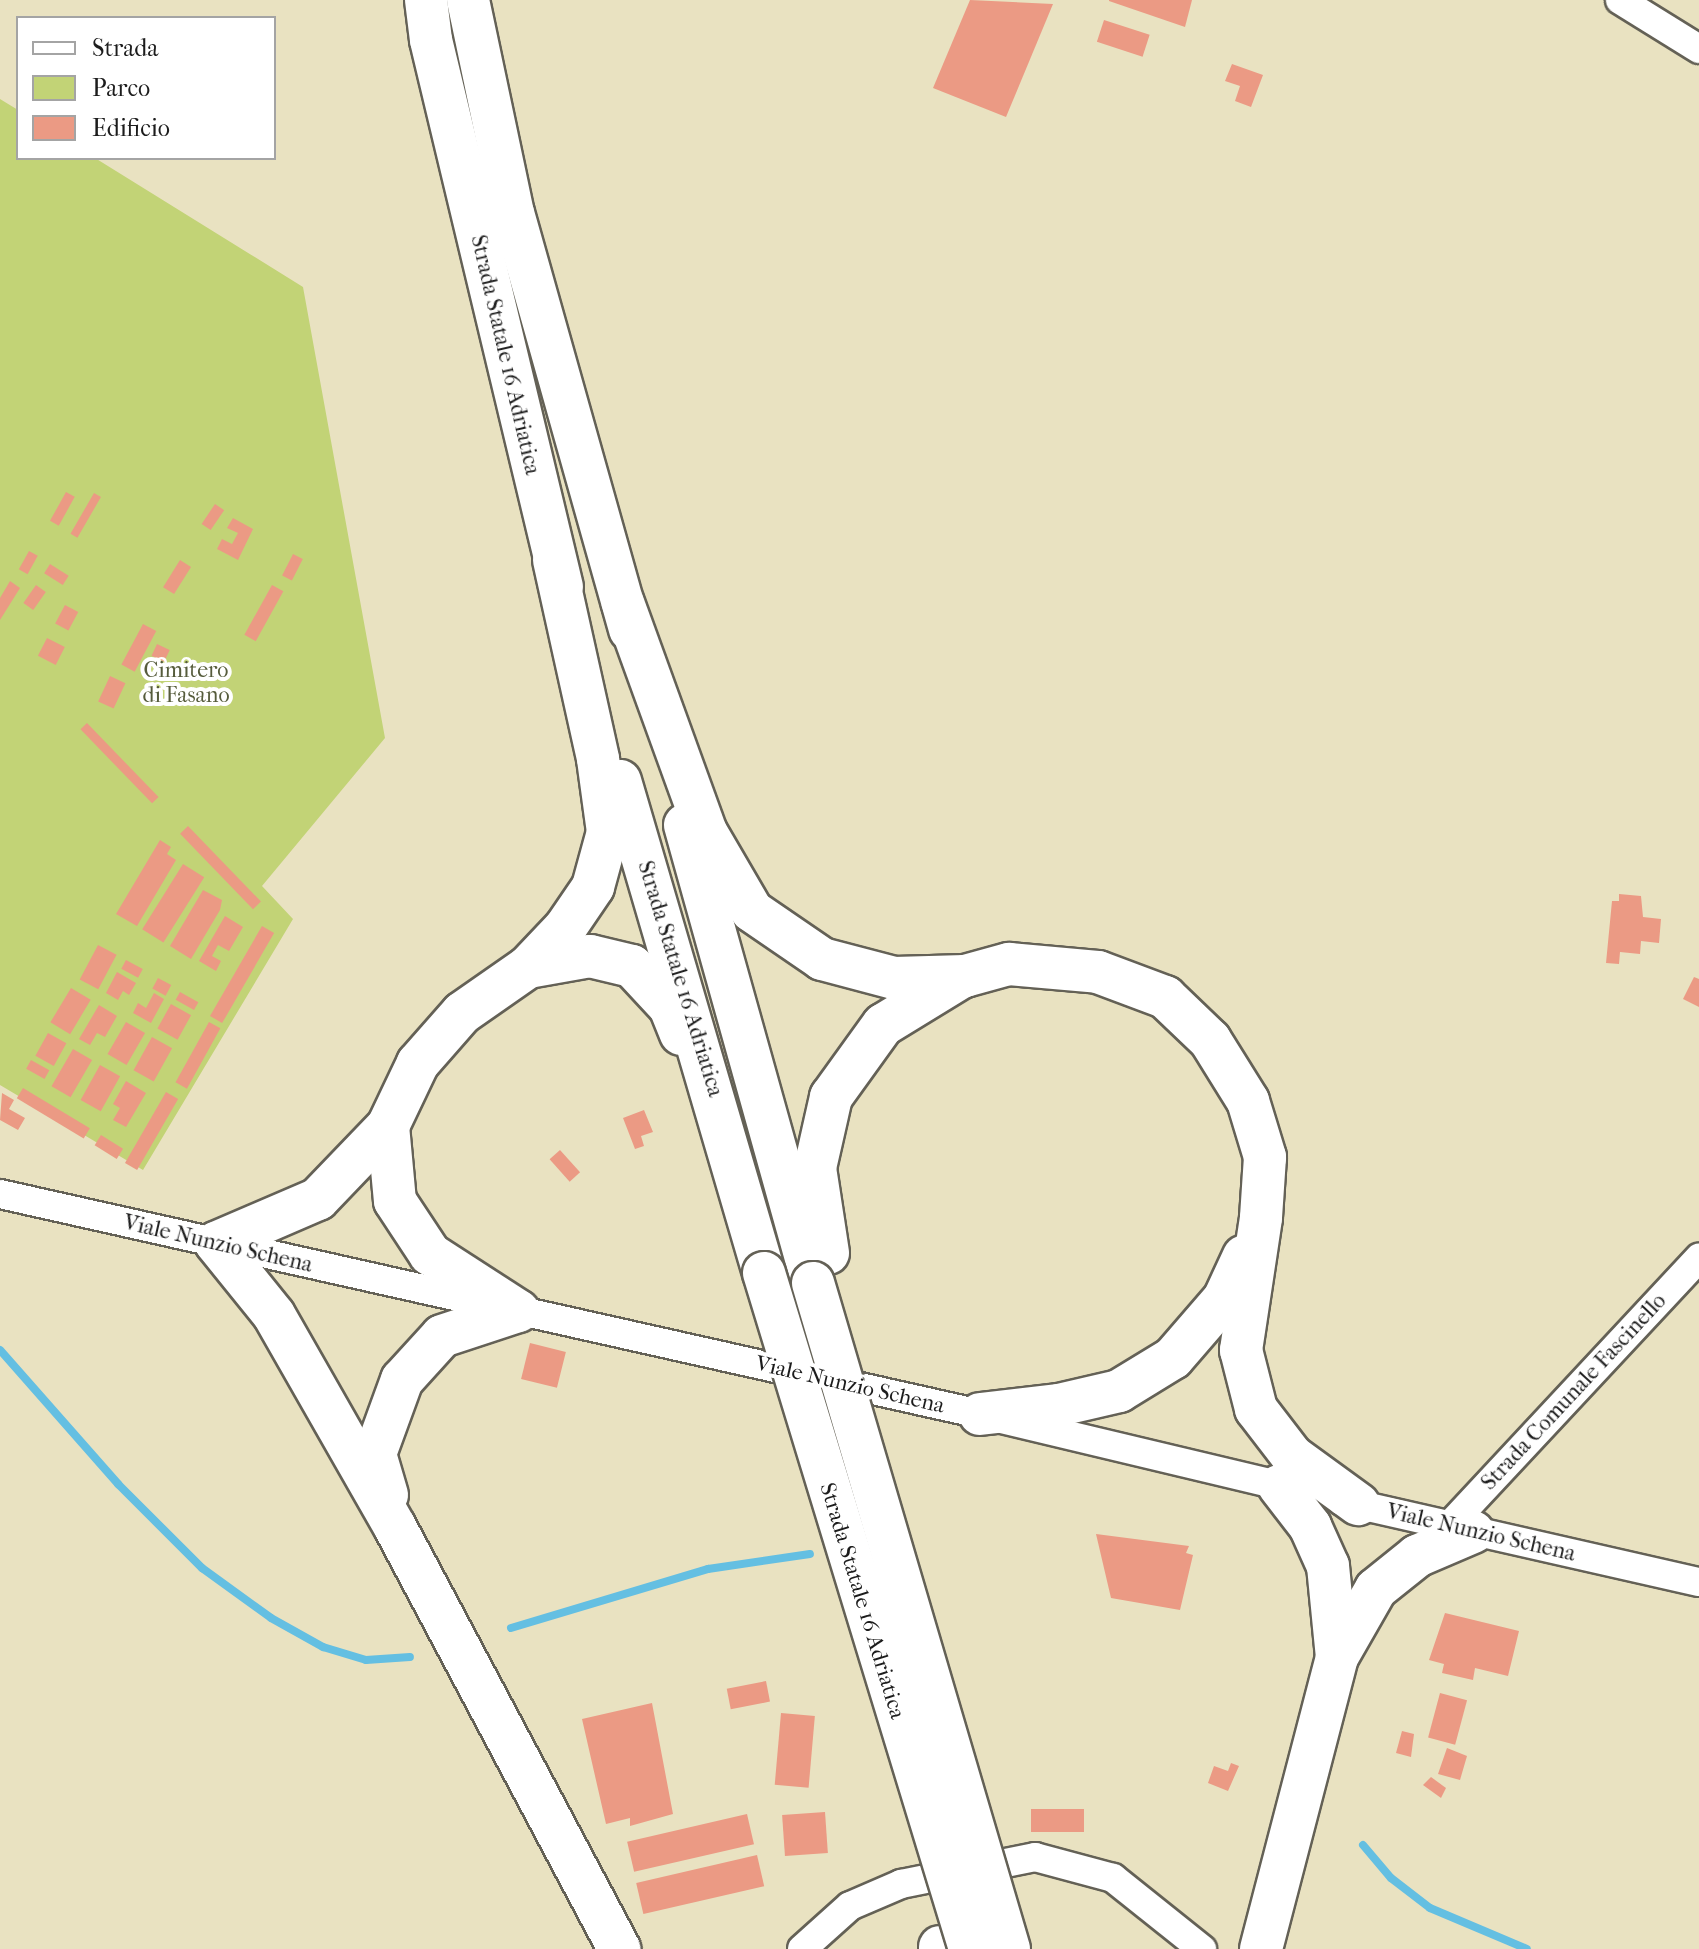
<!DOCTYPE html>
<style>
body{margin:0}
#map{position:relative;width:1699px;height:1949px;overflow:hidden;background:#e9e2c1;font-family:"IM FELL French Canon",serif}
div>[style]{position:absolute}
.green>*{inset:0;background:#c2d376}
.stream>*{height:8px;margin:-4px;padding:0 4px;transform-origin:4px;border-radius:4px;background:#64bfe2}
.building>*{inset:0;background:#eb9a84;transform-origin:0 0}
.roads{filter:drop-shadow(2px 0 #646156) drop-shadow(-2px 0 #646156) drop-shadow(0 2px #646156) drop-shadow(0 -2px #646156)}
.minor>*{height:28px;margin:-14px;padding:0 14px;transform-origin:14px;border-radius:14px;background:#fff}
.highway>*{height:42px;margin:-21px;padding:0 21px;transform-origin:21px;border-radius:21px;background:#fff}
.bridges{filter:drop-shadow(2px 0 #646156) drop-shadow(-2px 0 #646156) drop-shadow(0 2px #646156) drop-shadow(0 -2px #646156)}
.highway-bridge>*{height:42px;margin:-21px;padding:0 21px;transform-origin:21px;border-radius:21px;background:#fff}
span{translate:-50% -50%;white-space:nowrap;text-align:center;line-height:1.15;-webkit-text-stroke:8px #fff;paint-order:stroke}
.street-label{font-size:22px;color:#1c1c1c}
.park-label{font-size:22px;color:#565c3c}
.legend{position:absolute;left:16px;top:16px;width:260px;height:144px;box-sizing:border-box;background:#fff;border:2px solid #a4a4a4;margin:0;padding:10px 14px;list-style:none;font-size:24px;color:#1c1c1c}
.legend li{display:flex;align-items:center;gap:16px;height:40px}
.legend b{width:40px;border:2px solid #a4a4a4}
</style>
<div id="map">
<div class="green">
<div style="clip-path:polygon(0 99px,18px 110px,18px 158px,95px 158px,303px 287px,385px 738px,262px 886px,293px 919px,143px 1170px,0 1085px)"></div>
</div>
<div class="stream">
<div style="left:0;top:1350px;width:179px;rotate:48.6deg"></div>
<div style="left:118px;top:1484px;width:119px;rotate:45deg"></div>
<div style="left:202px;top:1568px;width:85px;rotate:35.9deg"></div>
<div style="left:271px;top:1618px;width:60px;rotate:29.1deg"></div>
<div style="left:323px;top:1647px;width:45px;rotate:16.8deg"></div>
<div style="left:366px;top:1660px;width:44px;rotate:-3.9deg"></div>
<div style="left:511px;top:1628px;width:206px;rotate:-16.7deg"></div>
<div style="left:708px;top:1569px;width:103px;rotate:-8.4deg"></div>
<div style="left:1363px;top:1845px;width:43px;rotate:49.7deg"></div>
<div style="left:1391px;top:1878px;width:49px;rotate:37.6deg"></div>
<div style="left:1430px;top:1908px;width:105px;rotate:22.9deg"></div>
</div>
<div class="building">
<div style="clip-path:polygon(970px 0,1053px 4px,1006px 117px,933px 88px)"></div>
<div style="clip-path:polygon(1192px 0,1185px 27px,1109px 1px,1109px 0)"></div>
<div style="left:1104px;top:20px;width:48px;height:23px;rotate:18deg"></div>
<div style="clip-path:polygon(1232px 64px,1263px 75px,1251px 107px,1235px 101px,1240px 86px,1225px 81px)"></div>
<div style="left:66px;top:492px;width:10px;height:33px;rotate:29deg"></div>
<div style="left:94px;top:493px;width:8px;height:47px;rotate:30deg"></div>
<div style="left:215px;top:504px;width:11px;height:24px;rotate:34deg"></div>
<div style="clip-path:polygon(233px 518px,253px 529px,238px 560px,217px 549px,222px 539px,232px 544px,238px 533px,227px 528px)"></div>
<div style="left:29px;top:551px;width:10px;height:21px;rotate:29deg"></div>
<div style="left:293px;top:554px;width:11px;height:24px;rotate:27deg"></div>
<div style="left:180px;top:560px;width:13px;height:32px;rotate:32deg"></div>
<div style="left:50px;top:564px;width:22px;height:11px;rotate:32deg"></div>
<div style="clip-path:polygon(10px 581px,20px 588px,0 620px,0 598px)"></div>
<div style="left:36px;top:585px;width:12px;height:22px;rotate:35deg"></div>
<div style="left:272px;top:585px;width:13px;height:57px;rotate:29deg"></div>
<div style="left:65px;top:605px;width:15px;height:21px;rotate:28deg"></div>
<div style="left:143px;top:624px;width:15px;height:46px;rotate:28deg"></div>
<div style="left:47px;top:638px;width:20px;height:20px;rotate:27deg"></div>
<div style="left:157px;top:644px;width:14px;height:13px;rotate:25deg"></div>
<div style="left:110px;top:676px;width:17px;height:28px;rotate:25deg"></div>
<div style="left:87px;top:723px;width:103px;height:9px;rotate:46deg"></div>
<div style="left:188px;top:826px;width:105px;height:11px;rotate:46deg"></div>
<div style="clip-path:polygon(160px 840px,171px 847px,167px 854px,176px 860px,137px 926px,116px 914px)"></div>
<div style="left:183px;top:864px;width:25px;height:77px;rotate:32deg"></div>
<div style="clip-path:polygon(203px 890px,222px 900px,220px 910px,191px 959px,170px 946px)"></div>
<div style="clip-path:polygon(1619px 894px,1641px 896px,1643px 917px,1661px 919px,1659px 943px,1641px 941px,1640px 954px,1620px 952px,1619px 964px,1606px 963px,1612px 901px,1619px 901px)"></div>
<div style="clip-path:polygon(225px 916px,243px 927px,229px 951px,218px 945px,212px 956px,221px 961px,216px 971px,199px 961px)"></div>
<div style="left:262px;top:926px;width:14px;height:104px;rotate:30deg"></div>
<div style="left:98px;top:945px;width:21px;height:39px;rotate:28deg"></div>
<div style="left:126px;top:960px;width:19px;height:10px;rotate:28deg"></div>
<div style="clip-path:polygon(117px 972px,136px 983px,129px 995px,123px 991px,118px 1000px,106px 993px)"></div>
<div style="clip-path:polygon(1694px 977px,1699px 979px,1699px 1007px,1683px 999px)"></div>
<div style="left:158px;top:978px;width:15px;height:12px;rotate:28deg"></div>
<div style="left:71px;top:988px;width:23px;height:40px;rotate:31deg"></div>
<div style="left:180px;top:992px;width:21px;height:9px;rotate:29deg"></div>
<div style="clip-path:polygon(154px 993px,164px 999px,151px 1023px,133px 1013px,138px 1003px,146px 1008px)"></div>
<div style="left:171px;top:1004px;width:23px;height:28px;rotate:29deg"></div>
<div style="clip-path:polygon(99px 1005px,117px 1016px,105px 1037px,97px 1033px,90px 1045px,79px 1039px)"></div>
<div style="left:126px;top:1022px;width:22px;height:37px;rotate:30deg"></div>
<div style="left:209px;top:1022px;width:13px;height:69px;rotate:29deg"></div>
<div style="left:48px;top:1033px;width:21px;height:26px;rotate:29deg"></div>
<div style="left:152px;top:1037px;width:23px;height:38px;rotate:29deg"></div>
<div style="left:73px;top:1049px;width:22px;height:43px;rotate:30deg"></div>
<div style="left:31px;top:1060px;width:21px;height:10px;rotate:29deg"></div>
<div style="left:100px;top:1065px;width:23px;height:40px;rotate:29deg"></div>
<div style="clip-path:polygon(126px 1081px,146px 1093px,126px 1127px,113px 1120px,120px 1108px,113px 1104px)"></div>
<div style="left:23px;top:1088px;width:78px;height:12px;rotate:31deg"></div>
<div style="left:166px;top:1092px;width:14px;height:82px;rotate:30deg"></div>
<div style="clip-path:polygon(2px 1093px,14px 1100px,9px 1109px,25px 1118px,18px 1130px,0 1120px)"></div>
<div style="clip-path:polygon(644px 1110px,653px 1132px,641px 1136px,644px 1146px,635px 1149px,623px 1118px)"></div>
<div style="left:101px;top:1135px;width:26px;height:12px;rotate:32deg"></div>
<div style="left:560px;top:1150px;width:30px;height:14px;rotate:48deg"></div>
<div style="left:530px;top:1343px;width:37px;height:37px;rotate:14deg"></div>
<div style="clip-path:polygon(1096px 1534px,1189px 1546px,1186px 1553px,1193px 1555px,1180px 1610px,1111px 1598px)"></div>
<div style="clip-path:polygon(1445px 1613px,1519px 1631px,1508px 1676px,1475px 1668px,1473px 1680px,1442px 1673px,1444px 1664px,1429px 1660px)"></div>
<div style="left:766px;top:1681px;width:21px;height:40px;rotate:79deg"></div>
<div style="left:1440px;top:1693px;width:28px;height:46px;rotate:15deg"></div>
<div style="clip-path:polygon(652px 1703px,673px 1814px,630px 1826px,630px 1818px,606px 1824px,582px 1719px)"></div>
<div style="left:781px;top:1713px;width:34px;height:72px;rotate:5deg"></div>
<div style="clip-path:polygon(1402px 1731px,1414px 1734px,1411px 1757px,1396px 1753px)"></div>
<div style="clip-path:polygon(1447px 1748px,1467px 1756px,1460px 1780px,1438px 1774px)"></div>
<div style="clip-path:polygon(1231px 1763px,1239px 1766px,1228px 1791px,1208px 1783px,1214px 1766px,1228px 1771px)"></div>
<div style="clip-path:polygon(1431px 1777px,1446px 1788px,1441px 1798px,1423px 1785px)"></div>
<div style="left:1084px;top:1809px;width:23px;height:53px;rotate:90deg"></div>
<div style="left:825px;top:1812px;width:41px;height:43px;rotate:86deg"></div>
<div style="left:747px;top:1814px;width:31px;height:123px;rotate:77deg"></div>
<div style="left:757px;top:1855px;width:32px;height:124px;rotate:77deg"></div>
</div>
<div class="roads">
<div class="minor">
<div style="left:1620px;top:0;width:93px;rotate:31.8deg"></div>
<div style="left:0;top:1194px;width:1004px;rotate:12.65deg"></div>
<div style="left:980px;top:1414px;width:323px;rotate:13.4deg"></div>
<div style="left:1342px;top:1501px;width:366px;rotate:12.8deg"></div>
<div style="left:1449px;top:1526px;width:367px;rotate:-47deg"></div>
<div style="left:802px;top:1949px;width:64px;rotate:-41.9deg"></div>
<div style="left:850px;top:1906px;width:56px;rotate:-23.3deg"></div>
<div style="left:901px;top:1884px;width:137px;rotate:-11.4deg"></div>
<div style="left:1035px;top:1857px;width:81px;rotate:15.1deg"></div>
<div style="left:1113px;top:1878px;width:114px;rotate:38.6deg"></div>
</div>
<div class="highway">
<div style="left:426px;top:0;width:40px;rotate:82.9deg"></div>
<div style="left:431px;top:40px;width:562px;rotate:76.53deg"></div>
<div style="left:468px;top:0;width:218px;rotate:78.1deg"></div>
<div style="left:513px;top:213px;width:433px;rotate:74.3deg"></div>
<div style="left:554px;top:560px;width:204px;rotate:77.5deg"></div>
<div style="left:598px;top:759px;width:74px;rotate:82.2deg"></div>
<div style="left:608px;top:832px;width:57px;rotate:105.3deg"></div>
<div style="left:593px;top:887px;width:50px;rotate:124.3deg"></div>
<div style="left:565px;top:928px;width:54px;rotate:133.5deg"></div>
<div style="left:528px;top:967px;width:80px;rotate:145.1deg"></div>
<div style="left:462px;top:1013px;width:67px;rotate:131.3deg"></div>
<div style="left:418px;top:1063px;width:70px;rotate:115.5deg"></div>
<div style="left:388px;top:1126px;width:101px;rotate:133.8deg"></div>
<div style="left:318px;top:1199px;width:111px;rotate:156.7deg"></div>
<div style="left:216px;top:1243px;width:92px;rotate:51.1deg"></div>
<div style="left:274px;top:1315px;width:244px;rotate:60.3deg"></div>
<div style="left:395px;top:1527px;width:478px;rotate:62deg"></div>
<div style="left:623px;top:603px;width:244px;rotate:70.1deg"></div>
<div style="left:706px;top:832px;width:91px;rotate:59.8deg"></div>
<div style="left:752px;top:911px;width:85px;rotate:34.4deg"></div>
<div style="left:822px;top:959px;width:74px;rotate:14.8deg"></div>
<div style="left:894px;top:978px;width:71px;rotate:-1.6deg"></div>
<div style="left:965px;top:976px;width:46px;rotate:-15.3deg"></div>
<div style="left:1009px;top:964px;width:89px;rotate:5.1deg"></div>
<div style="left:1098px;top:972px;width:72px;rotate:20.5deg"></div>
<div style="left:1165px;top:997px;width:62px;rotate:43.7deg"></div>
<div style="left:1210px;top:1040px;width:72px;rotate:58.1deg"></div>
<div style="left:1248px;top:1101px;width:59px;rotate:73.1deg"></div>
<div style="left:1265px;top:1157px;width:61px;rotate:93.8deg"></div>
<div style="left:1261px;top:1218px;width:134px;rotate:98.6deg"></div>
<div style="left:1241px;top:1350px;width:61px;rotate:75.7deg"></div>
<div style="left:1256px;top:1409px;width:59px;rotate:52.5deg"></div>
<div style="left:1292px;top:1456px;width:82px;rotate:36deg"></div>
<div style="left:620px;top:781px;width:513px;rotate:73.69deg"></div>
<div style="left:685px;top:825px;width:476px;rotate:74.4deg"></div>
<div style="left:528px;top:967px;width:63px;rotate:-10.1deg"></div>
<div style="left:590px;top:956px;width:43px;rotate:13.4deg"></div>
<div style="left:632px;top:966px;width:56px;rotate:47.2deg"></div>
<div style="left:670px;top:1007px;width:29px;rotate:68deg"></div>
<div style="left:388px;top:1126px;width:75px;rotate:84.7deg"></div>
<div style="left:395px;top:1201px;width:64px;rotate:56.6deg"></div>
<div style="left:430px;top:1254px;width:105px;rotate:32.9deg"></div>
<div style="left:828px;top:1253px;width:86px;rotate:-98.7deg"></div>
<div style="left:815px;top:1168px;width:73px;rotate:-77.3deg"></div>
<div style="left:831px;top:1097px;width:89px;rotate:-54.2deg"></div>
<div style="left:883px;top:1025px;width:90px;rotate:-31.4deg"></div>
<div style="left:980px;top:1414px;width:80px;rotate:-6.5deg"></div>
<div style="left:1059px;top:1405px;width:62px;rotate:-13.1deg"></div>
<div style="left:1119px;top:1391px;width:63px;rotate:-31.4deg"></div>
<div style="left:1173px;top:1358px;width:78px;rotate:-49.2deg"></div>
<div style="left:1224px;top:1299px;width:47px;rotate:-65.1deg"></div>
<div style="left:1279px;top:1486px;width:51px;rotate:52.2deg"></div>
<div style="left:1310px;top:1526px;width:44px;rotate:65.8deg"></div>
<div style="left:1328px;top:1566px;width:91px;rotate:84.4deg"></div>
<div style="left:387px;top:1495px;width:43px;rotate:-106.3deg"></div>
<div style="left:375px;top:1454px;width:79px;rotate:-70deg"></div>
<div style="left:402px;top:1380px;width:59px;rotate:-47.7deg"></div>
<div style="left:442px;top:1336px;width:80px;rotate:-18.2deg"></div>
<div style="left:940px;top:1949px;width:2px;rotate:-90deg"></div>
<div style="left:1261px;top:1949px;width:302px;rotate:-75.4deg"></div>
<div style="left:1337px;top:1657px;width:78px;rotate:-60.2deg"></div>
<div style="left:1376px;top:1589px;width:53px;rotate:-38.8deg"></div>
<div style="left:1417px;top:1556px;width:61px;rotate:-23.2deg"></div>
</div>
</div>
<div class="bridges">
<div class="highway-bridge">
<div style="left:764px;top:1273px;width:707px;rotate:73.05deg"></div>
<div style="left:813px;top:1283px;width:694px;rotate:73.6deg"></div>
</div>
</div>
<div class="street-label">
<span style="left:505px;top:355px;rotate:77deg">Strada Statale 16 Adriatica</span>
<span style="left:680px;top:979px;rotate:73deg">Strada Statale 16 Adriatica</span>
<span style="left:218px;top:1244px;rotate:13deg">Viale Nunzio Schena</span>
<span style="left:850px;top:1385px;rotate:13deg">Viale Nunzio Schena</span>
<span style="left:1574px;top:1392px;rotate:-47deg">Strada Comunale Fascinello</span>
<span style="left:1481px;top:1533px;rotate:13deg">Viale Nunzio Schena</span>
<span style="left:862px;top:1601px;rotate:73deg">Strada Statale 16 Adriatica</span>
</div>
<div class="park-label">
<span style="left:186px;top:683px">Cimitero<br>di Fasano</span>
</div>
<ul class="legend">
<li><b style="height:10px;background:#fff"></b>Strada</li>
<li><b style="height:22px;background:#c2d376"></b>Parco</li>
<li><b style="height:22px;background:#eb9a84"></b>Edificio</li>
</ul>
</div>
